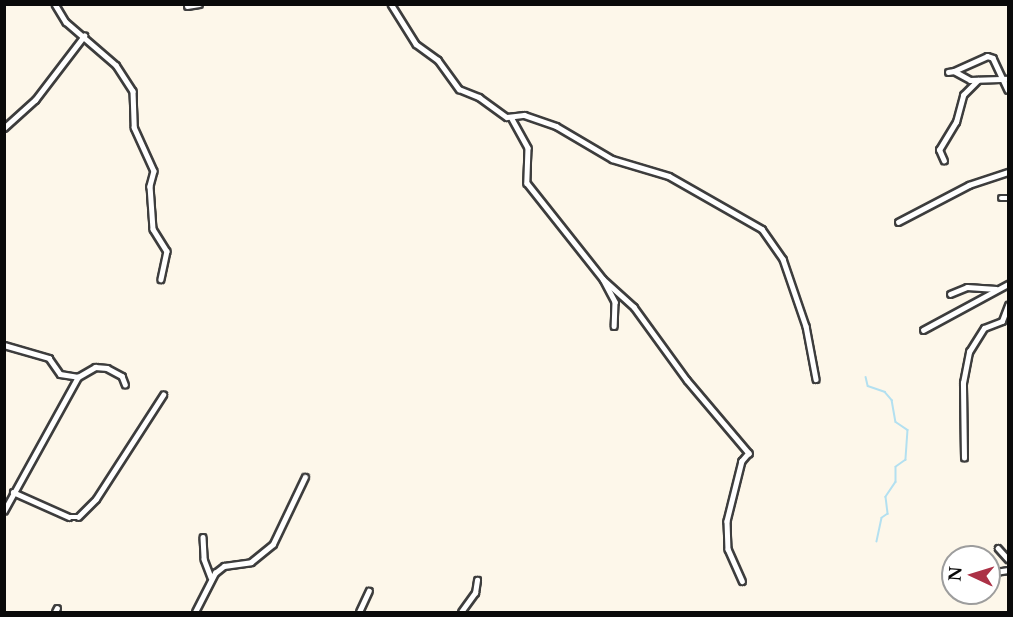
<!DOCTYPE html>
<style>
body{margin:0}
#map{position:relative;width:1013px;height:617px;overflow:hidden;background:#fdf7ea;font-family:"Libre Baskerville",serif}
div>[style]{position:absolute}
.stream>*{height:1.5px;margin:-0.75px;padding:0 0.75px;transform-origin:0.75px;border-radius:0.75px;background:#b3e0f0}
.roads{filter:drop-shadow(2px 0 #3d3d3d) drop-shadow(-2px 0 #3d3d3d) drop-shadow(0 2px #3d3d3d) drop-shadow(0 -2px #3d3d3d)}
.street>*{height:4.5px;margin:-2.25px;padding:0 2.25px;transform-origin:2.25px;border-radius:2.25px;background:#fff}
span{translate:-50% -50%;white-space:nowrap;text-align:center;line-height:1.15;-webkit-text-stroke:6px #fff;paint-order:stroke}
.frame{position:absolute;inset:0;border:6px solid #0a0a0a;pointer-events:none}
.north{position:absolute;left:941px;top:545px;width:60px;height:60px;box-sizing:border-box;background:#fff;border:2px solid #9d9d9d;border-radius:50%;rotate:274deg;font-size:16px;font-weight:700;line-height:24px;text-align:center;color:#0a0a0a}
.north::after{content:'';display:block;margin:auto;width:21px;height:27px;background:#ac3146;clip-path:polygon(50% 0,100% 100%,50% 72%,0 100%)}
</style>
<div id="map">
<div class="stream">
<div style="left:866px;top:377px;width:9px;rotate:77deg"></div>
<div style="left:868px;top:386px;width:18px;rotate:19deg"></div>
<div style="left:885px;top:392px;width:11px;rotate:49deg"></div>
<div style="left:892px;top:400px;width:22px;rotate:80deg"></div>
<div style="left:896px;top:422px;width:14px;rotate:34deg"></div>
<div style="left:908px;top:430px;width:30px;rotate:94deg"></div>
<div style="left:906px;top:460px;width:12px;rotate:145deg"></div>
<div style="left:896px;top:467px;width:15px;rotate:90deg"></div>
<div style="left:896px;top:482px;width:18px;rotate:124deg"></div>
<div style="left:886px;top:497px;width:17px;rotate:83deg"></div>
<div style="left:888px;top:514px;width:7px;rotate:146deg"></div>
<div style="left:882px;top:518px;width:24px;rotate:102deg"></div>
</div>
<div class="roads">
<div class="street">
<div style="left:55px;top:4px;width:21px;rotate:59deg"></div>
<div style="left:66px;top:22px;width:66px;rotate:40.7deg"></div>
<div style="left:116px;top:65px;width:31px;rotate:57deg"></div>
<div style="left:133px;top:91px;width:36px;rotate:88deg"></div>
<div style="left:134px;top:127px;width:48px;rotate:65.6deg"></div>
<div style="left:154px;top:171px;width:16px;rotate:105deg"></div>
<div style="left:150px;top:186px;width:43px;rotate:86deg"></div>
<div style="left:153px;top:229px;width:26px;rotate:58deg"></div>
<div style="left:167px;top:251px;width:29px;rotate:102deg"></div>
<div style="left:391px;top:4px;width:47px;rotate:58deg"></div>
<div style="left:416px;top:44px;width:27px;rotate:36deg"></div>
<div style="left:438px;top:60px;width:36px;rotate:54deg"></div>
<div style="left:459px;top:89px;width:22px;rotate:22deg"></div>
<div style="left:479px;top:97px;width:34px;rotate:36deg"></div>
<div style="left:507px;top:117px;width:17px;rotate:-7deg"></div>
<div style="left:524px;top:115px;width:34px;rotate:19deg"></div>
<div style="left:556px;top:126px;width:65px;rotate:30.5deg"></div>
<div style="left:612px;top:159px;width:59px;rotate:16.6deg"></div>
<div style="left:669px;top:176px;width:107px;rotate:29.7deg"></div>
<div style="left:762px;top:229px;width:37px;rotate:55deg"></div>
<div style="left:783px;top:259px;width:71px;rotate:71.1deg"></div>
<div style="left:806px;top:326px;width:54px;rotate:79.3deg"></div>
<div style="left:187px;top:6px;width:12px;rotate:-9deg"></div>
<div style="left:954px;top:71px;width:36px;rotate:-24deg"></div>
<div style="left:987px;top:56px;width:6px;rotate:18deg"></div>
<div style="left:993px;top:58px;width:35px;rotate:65deg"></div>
<div style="left:948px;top:72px;width:6px;rotate:-9deg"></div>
<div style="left:954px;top:71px;width:18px;rotate:29deg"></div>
<div style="left:970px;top:80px;width:38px;rotate:-2deg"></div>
<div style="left:511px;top:117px;width:35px;rotate:61deg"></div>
<div style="left:528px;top:148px;width:35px;rotate:92deg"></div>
<div style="left:527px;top:183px;width:122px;rotate:51.6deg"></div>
<div style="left:603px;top:279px;width:26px;rotate:62deg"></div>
<div style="left:615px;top:302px;width:24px;rotate:92deg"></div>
<div style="left:4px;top:128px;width:42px;rotate:-42.1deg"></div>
<div style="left:35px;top:100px;width:81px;rotate:-52.6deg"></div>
<div style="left:944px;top:161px;width:12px;rotate:-114deg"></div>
<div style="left:939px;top:150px;width:33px;rotate:-59deg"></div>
<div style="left:956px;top:122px;width:28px;rotate:-75deg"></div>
<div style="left:963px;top:95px;width:21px;rotate:-45deg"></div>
<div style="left:1001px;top:198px;width:7px"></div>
<div style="left:898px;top:222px;width:80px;rotate:-27.5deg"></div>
<div style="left:969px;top:185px;width:41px;rotate:-18.4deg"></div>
<div style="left:603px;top:279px;width:42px;rotate:42.1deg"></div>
<div style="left:634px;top:307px;width:90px;rotate:54deg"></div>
<div style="left:687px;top:380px;width:96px;rotate:49.7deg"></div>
<div style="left:749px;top:453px;width:11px;rotate:131deg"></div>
<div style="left:742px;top:461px;width:62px;rotate:104deg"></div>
<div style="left:727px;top:521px;width:28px;rotate:88deg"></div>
<div style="left:728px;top:549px;width:35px;rotate:66deg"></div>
<div style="left:950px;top:294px;width:18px;rotate:-22deg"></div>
<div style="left:967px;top:287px;width:29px;rotate:4deg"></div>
<div style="left:923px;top:330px;width:97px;rotate:-28.4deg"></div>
<div style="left:4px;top:345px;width:47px;rotate:16.1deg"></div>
<div style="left:49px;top:358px;width:19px;rotate:55deg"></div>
<div style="left:60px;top:374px;width:18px;rotate:9deg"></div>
<div style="left:78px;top:377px;width:20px;rotate:-30deg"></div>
<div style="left:95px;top:367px;width:12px;rotate:5deg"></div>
<div style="left:107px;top:368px;width:17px;rotate:28deg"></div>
<div style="left:122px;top:376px;width:9px;rotate:69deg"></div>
<div style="left:964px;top:458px;width:75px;rotate:-90.8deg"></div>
<div style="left:963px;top:383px;width:32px;rotate:-79deg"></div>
<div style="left:969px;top:352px;width:28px;rotate:-58deg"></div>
<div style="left:984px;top:328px;width:19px;rotate:-21deg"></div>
<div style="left:1002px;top:321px;width:17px;rotate:-69deg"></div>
<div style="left:13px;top:492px;width:61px;rotate:24.1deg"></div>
<div style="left:69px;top:517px;width:9px"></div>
<div style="left:78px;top:517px;width:25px;rotate:-45deg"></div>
<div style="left:96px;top:499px;width:124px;rotate:-57.2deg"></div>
<div style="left:4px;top:511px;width:153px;rotate:-61.1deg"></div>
<div style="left:203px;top:537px;width:22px;rotate:87deg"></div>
<div style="left:204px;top:559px;width:19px;rotate:69deg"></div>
<div style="left:998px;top:548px;width:15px;rotate:48deg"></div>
<div style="left:989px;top:573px;width:19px;rotate:-9deg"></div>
<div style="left:55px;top:612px;width:4px;rotate:-63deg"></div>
<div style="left:195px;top:612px;width:44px;rotate:-62.9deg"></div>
<div style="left:215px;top:573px;width:11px;rotate:-38deg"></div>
<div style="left:224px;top:566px;width:27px;rotate:-8deg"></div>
<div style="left:251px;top:562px;width:28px;rotate:-39deg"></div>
<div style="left:273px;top:544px;width:74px;rotate:-64.5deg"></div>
<div style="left:359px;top:612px;width:23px;rotate:-65deg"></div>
<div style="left:461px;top:612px;width:24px;rotate:-54deg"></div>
<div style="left:475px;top:593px;width:13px;rotate:-81deg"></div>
</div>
</div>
<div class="frame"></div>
<div class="north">N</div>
</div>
